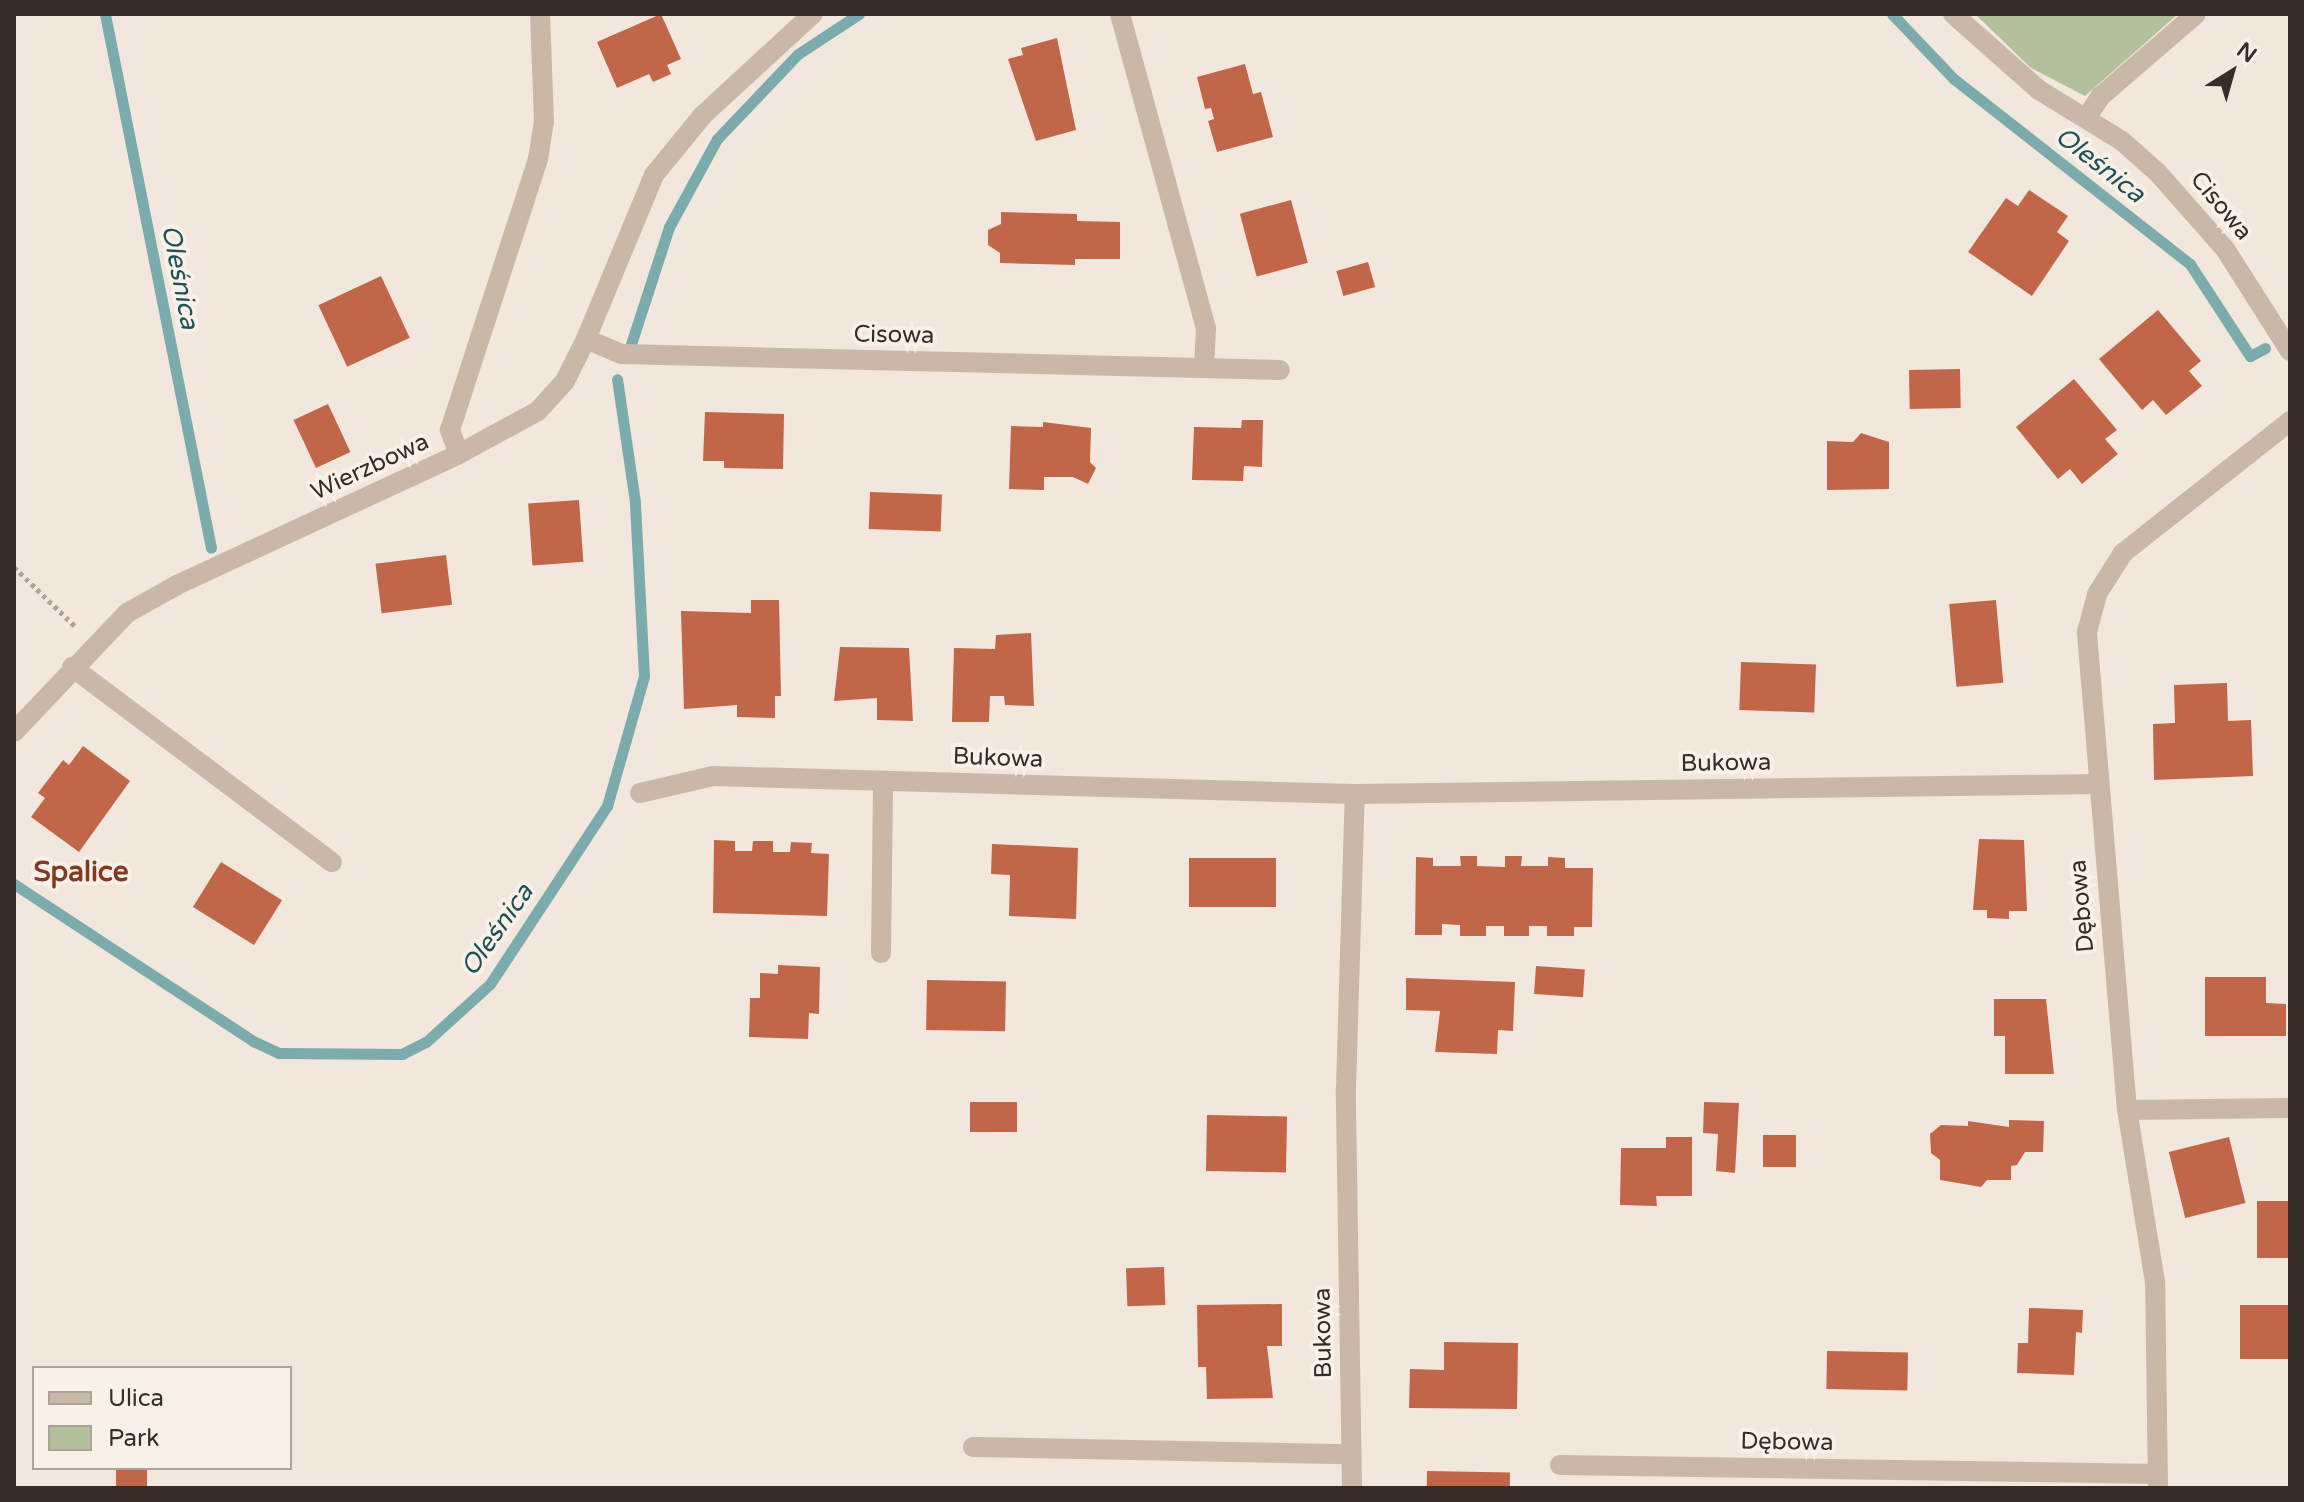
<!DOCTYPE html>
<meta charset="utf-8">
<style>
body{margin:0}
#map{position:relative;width:2304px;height:1502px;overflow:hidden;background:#f1e7dc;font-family:"Varela Round",sans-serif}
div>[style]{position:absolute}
.green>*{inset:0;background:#b4c09c}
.stream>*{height:11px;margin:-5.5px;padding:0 5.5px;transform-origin:5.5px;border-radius:5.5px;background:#7babad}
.building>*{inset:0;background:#c26649;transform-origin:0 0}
.path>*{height:5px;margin-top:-2.5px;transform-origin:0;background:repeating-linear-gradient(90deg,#b5a192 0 4px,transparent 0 8px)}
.minor>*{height:20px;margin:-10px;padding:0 10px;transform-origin:10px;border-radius:10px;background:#c9b7a8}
span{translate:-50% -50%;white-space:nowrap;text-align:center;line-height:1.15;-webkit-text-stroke:8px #f9f1e8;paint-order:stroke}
.street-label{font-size:24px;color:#362c28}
.water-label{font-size:26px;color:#1f5256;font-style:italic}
.quarter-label{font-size:28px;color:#823a24;font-weight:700}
.frame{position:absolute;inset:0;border:16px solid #362c28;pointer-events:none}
.legend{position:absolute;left:32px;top:1366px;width:260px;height:104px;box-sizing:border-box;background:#f9f1e8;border:2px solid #aba29b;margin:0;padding:10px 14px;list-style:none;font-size:24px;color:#362c28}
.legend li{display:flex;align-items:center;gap:16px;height:40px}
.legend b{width:40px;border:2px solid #aba29b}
.north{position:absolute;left:2192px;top:32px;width:80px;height:80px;-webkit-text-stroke:6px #f9f1e8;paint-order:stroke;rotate:37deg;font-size:22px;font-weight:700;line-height:32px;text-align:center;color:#362c28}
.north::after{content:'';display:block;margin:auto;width:28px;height:36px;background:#362c28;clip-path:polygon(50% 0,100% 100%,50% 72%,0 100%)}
</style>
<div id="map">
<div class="green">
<div style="clip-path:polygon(1975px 14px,2178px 14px,2085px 96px,2031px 68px)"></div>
</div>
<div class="stream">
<div style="left:105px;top:14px;width:544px;rotate:78.77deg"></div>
<div style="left:1892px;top:14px;width:90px;rotate:46.4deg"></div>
<div style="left:1954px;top:79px;width:300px;rotate:38.1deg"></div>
<div style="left:2190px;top:264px;width:110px;rotate:56.9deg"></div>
<div style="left:2250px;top:356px;width:17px;rotate:-28deg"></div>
<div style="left:631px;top:344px;width:123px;rotate:-72deg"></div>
<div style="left:669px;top:227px;width:100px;rotate:-61.4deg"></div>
<div style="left:717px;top:139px;width:117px;rotate:-46.4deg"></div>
<div style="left:798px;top:54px;width:73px;rotate:-33.3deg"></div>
<div style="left:14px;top:884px;width:286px;rotate:33.3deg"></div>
<div style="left:253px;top:1041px;width:29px;rotate:25deg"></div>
<div style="left:279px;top:1053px;width:123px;rotate:0.5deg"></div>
<div style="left:402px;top:1054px;width:27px;rotate:-27deg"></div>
<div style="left:426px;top:1042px;width:86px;rotate:-42.2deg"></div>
<div style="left:490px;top:984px;width:213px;rotate:-56.7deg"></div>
<div style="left:607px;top:806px;width:135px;rotate:-74.1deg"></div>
<div style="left:644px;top:676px;width:174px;rotate:-93deg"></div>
<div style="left:635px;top:502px;width:124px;rotate:-98.3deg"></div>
</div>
<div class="building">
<div style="clip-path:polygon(661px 14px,681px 59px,667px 65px,671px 74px,653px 82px,649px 74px,617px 88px,597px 42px)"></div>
<div style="clip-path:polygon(1057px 38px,1076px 130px,1036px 141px,1008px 59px,1023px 55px,1021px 48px)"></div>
<div style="clip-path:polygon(1245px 64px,1253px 94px,1261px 92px,1273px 137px,1217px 152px,1208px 121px,1214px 119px,1211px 108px,1205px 109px,1197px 77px)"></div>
<div style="clip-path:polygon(2029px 190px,2068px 216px,2057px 232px,2069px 241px,2032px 296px,1968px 252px,2006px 198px,2018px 206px)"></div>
<div style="left:1291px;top:200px;width:65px;height:53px;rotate:75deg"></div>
<div style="clip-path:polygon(1001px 212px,1077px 214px,1077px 221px,1120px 222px,1120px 259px,1075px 259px,1075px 265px,1000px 263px,1000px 253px,988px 245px,988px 230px,1001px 224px)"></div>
<div style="left:1368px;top:262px;width:26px;height:33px;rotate:74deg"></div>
<div style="left:381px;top:276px;width:68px;height:69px;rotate:65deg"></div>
<div style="clip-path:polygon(2158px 310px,2201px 361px,2189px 371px,2202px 386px,2166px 415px,2153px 400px,2142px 410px,2099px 359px)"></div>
<div style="left:1960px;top:369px;width:39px;height:51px;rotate:89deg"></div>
<div style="clip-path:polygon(2074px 379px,2117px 430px,2105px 439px,2118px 454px,2082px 484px,2070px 469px,2058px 479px,2016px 427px)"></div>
<div style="left:328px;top:404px;width:53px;height:38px;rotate:65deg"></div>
<div style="clip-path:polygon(705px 412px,784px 414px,783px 469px,724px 468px,724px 461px,703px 461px)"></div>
<div style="clip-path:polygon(1242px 420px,1263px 420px,1262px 467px,1244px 466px,1243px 481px,1192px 480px,1194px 427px,1241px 428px)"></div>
<div style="clip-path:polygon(1043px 422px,1091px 428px,1090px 462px,1096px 468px,1088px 484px,1073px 477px,1044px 477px,1044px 490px,1009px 489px,1011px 426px,1043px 427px)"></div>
<div style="clip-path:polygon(1861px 433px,1889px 442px,1889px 489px,1827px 490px,1827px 441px,1853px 442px)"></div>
<div style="left:870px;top:492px;width:72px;height:37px;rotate:2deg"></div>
<div style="left:579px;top:500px;width:62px;height:51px;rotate:86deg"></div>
<div style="left:446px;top:555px;width:50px;height:71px;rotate:83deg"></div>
<div style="clip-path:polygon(751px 600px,779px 600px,781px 696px,775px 696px,775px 718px,737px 717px,737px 705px,684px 709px,681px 611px,751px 613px)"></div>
<div style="left:1996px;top:600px;width:83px;height:47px;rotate:85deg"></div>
<div style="clip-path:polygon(1031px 633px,1034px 706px,1005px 705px,1004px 696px,990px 696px,989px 722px,952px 722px,954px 648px,995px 649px,996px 635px)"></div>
<div style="clip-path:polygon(840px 647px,909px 648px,913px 721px,877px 720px,877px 698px,834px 701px)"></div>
<div style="left:1741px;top:662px;width:75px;height:48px;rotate:2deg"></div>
<div style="clip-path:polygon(2227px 683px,2228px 721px,2251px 720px,2253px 776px,2154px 780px,2153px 724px,2175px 723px,2174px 685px)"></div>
<div style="clip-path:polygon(83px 746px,130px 781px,79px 852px,31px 817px,45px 798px,38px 793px,63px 760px,69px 765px)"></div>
<div style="clip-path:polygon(1979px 839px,2024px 840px,2027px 911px,2009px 911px,2009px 919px,1987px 918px,1987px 910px,1973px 910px)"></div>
<div style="clip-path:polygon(714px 840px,735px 841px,735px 851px,752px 851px,753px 841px,773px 841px,773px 852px,790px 852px,791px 842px,812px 843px,811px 853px,829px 854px,827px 916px,713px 913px)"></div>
<div style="clip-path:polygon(992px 844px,1078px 848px,1076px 919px,1009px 916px,1010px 875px,991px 874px)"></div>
<div style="clip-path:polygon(1460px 856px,1477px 856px,1477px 866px,1505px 867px,1505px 856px,1522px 856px,1521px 866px,1548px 866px,1548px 857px,1565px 858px,1565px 868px,1593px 868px,1592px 927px,1574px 927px,1574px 936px,1547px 936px,1547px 926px,1529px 926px,1529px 936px,1504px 936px,1504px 926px,1486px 926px,1486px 936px,1460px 936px,1460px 925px,1442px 924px,1442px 935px,1415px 935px,1416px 857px,1433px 858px,1433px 866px,1461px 866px)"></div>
<div style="left:1189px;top:858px;width:87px;height:49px"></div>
<div style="left:221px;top:862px;width:72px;height:53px;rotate:32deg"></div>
<div style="clip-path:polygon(778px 965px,820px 967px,819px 1014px,809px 1013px,808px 1039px,749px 1037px,750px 998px,760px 998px,760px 973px,778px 974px)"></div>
<div style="left:1536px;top:966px;width:49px;height:28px;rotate:4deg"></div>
<div style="clip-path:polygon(2205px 977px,2266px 977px,2266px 1003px,2286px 1004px,2286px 1036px,2205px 1036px)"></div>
<div style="clip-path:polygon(1406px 978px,1515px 982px,1513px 1031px,1498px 1030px,1497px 1054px,1435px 1052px,1440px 1011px,1406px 1010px)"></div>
<div style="left:927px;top:980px;width:79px;height:50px;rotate:1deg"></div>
<div style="clip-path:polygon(1994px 999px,2046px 999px,2054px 1074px,2005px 1074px,2005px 1036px,1994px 1036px)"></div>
<div style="left:970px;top:1102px;width:47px;height:30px"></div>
<div style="clip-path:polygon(1704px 1102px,1739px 1103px,1735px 1173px,1716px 1171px,1718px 1134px,1703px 1133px)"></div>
<div style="left:1207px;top:1115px;width:80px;height:56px;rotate:1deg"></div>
<div style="clip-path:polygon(2009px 1120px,2044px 1121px,2043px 1152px,2025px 1152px,2017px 1165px,2011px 1166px,2011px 1180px,1987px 1180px,1981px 1187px,1940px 1180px,1940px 1160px,1931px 1153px,1930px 1134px,1941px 1125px,1968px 1126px,1968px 1121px,2009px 1127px)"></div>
<div style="left:1763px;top:1135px;width:33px;height:32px"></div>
<div style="clip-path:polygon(1666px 1137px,1692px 1137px,1692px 1196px,1656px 1196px,1657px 1206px,1620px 1205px,1621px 1148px,1666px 1148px)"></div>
<div style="left:2229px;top:1137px;width:68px;height:62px;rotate:76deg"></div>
<div style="left:2257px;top:1201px;width:31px;height:57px"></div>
<div style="left:1164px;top:1267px;width:38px;height:38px;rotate:88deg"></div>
<div style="clip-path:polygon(1282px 1304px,1282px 1346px,1267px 1346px,1273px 1398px,1207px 1399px,1206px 1367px,1198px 1367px,1197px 1305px)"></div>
<div style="left:2290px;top:1305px;width:54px;height:50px;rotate:90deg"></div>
<div style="clip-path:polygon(2029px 1308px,2083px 1310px,2082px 1333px,2076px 1332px,2074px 1375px,2017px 1373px,2018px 1343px,2028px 1343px)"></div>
<div style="clip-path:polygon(1444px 1342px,1518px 1343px,1517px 1409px,1409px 1408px,1410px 1369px,1444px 1370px)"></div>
<div style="left:1827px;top:1351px;width:81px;height:38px;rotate:1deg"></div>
<div style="left:116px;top:1468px;width:31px;height:20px"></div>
<div style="left:1427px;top:1471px;width:83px;height:17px;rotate:1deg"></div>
</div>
<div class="path">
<div style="left:14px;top:567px;width:86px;rotate:44.1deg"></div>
</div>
<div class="minor">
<div style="left:1120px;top:14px;width:326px;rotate:74.7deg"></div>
<div style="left:1206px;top:328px;width:40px;rotate:92.9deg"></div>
<div style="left:1953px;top:14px;width:115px;rotate:41.5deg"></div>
<div style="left:2039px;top:90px;width:97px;rotate:31.6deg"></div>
<div style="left:2122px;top:141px;width:48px;rotate:41.6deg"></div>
<div style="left:2158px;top:173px;width:101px;rotate:48.6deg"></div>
<div style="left:2225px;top:249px;width:121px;rotate:57.5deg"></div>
<div style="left:2086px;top:118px;width:27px;rotate:-56deg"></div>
<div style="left:2101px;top:96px;width:125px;rotate:-40.8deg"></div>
<div style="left:586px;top:339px;width:178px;rotate:-67.5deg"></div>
<div style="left:654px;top:175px;width:77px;rotate:-50.8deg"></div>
<div style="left:703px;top:115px;width:149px;rotate:-42.6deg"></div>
<div style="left:459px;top:454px;width:90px;rotate:-28.6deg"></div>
<div style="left:538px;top:411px;width:40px;rotate:-48deg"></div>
<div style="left:565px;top:381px;width:47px;rotate:-63.4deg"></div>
<div style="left:586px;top:339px;width:39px;rotate:23deg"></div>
<div style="left:622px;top:354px;width:658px;rotate:1.39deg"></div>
<div style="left:72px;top:667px;width:325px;rotate:36.9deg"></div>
<div style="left:14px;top:732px;width:164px;rotate:-46.5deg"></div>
<div style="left:127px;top:613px;width:57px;rotate:-29.2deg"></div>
<div style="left:177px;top:585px;width:311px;rotate:-24.9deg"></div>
<div style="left:459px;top:454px;width:26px;rotate:-111deg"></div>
<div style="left:450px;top:430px;width:285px;rotate:-72deg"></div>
<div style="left:538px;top:159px;width:37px;rotate:-81deg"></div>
<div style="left:544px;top:122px;width:108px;rotate:-92.1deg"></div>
<div style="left:640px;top:793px;width:75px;rotate:-13.1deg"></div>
<div style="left:713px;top:776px;width:642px;rotate:1.61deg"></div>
<div style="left:1355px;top:794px;width:742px;rotate:-0.77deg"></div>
<div style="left:881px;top:953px;width:172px;rotate:-89.3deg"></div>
<div style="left:2127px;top:1110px;width:163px;rotate:-0.7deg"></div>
<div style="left:973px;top:1447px;width:377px;rotate:1.1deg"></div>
<div style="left:1560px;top:1465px;width:598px;rotate:0.86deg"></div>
<div style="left:1352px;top:1488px;width:399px;rotate:-90.9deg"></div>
<div style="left:1346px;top:1089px;width:295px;rotate:-88.3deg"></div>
<div style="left:2158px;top:1488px;width:206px;rotate:-90.8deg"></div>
<div style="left:2155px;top:1282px;width:174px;rotate:-99.2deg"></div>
<div style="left:2127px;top:1110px;width:480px;rotate:-94.8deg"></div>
<div style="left:2087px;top:632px;width:39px;rotate:-75deg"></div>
<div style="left:2097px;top:594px;width:49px;rotate:-57.6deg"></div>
<div style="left:2123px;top:553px;width:213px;rotate:-38.3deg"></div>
</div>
<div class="street-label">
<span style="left:2221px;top:206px;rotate:50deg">Cisowa</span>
<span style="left:894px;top:335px;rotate:1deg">Cisowa</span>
<span style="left:370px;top:467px;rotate:-25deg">Wierzbowa</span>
<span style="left:998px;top:758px;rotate:2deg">Bukowa</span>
<span style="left:1726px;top:763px;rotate:-1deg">Bukowa</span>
<span style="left:2082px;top:906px;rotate:-95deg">Dębowa</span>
<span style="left:1323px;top:1333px;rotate:-91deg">Bukowa</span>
<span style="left:1787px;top:1442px;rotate:1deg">Dębowa</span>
</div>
<div class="water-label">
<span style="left:2100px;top:165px;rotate:38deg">Oleśnica</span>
<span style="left:180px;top:277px;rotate:79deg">Oleśnica</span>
<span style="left:497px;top:930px;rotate:-55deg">Oleśnica</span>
</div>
<div class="quarter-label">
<span style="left:81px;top:872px">Spalice</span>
</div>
<div class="frame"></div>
<ul class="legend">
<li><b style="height:10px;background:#c9b7a8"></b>Ulica</li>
<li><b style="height:22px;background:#b4c09c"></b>Park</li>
</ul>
<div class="north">N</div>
</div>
